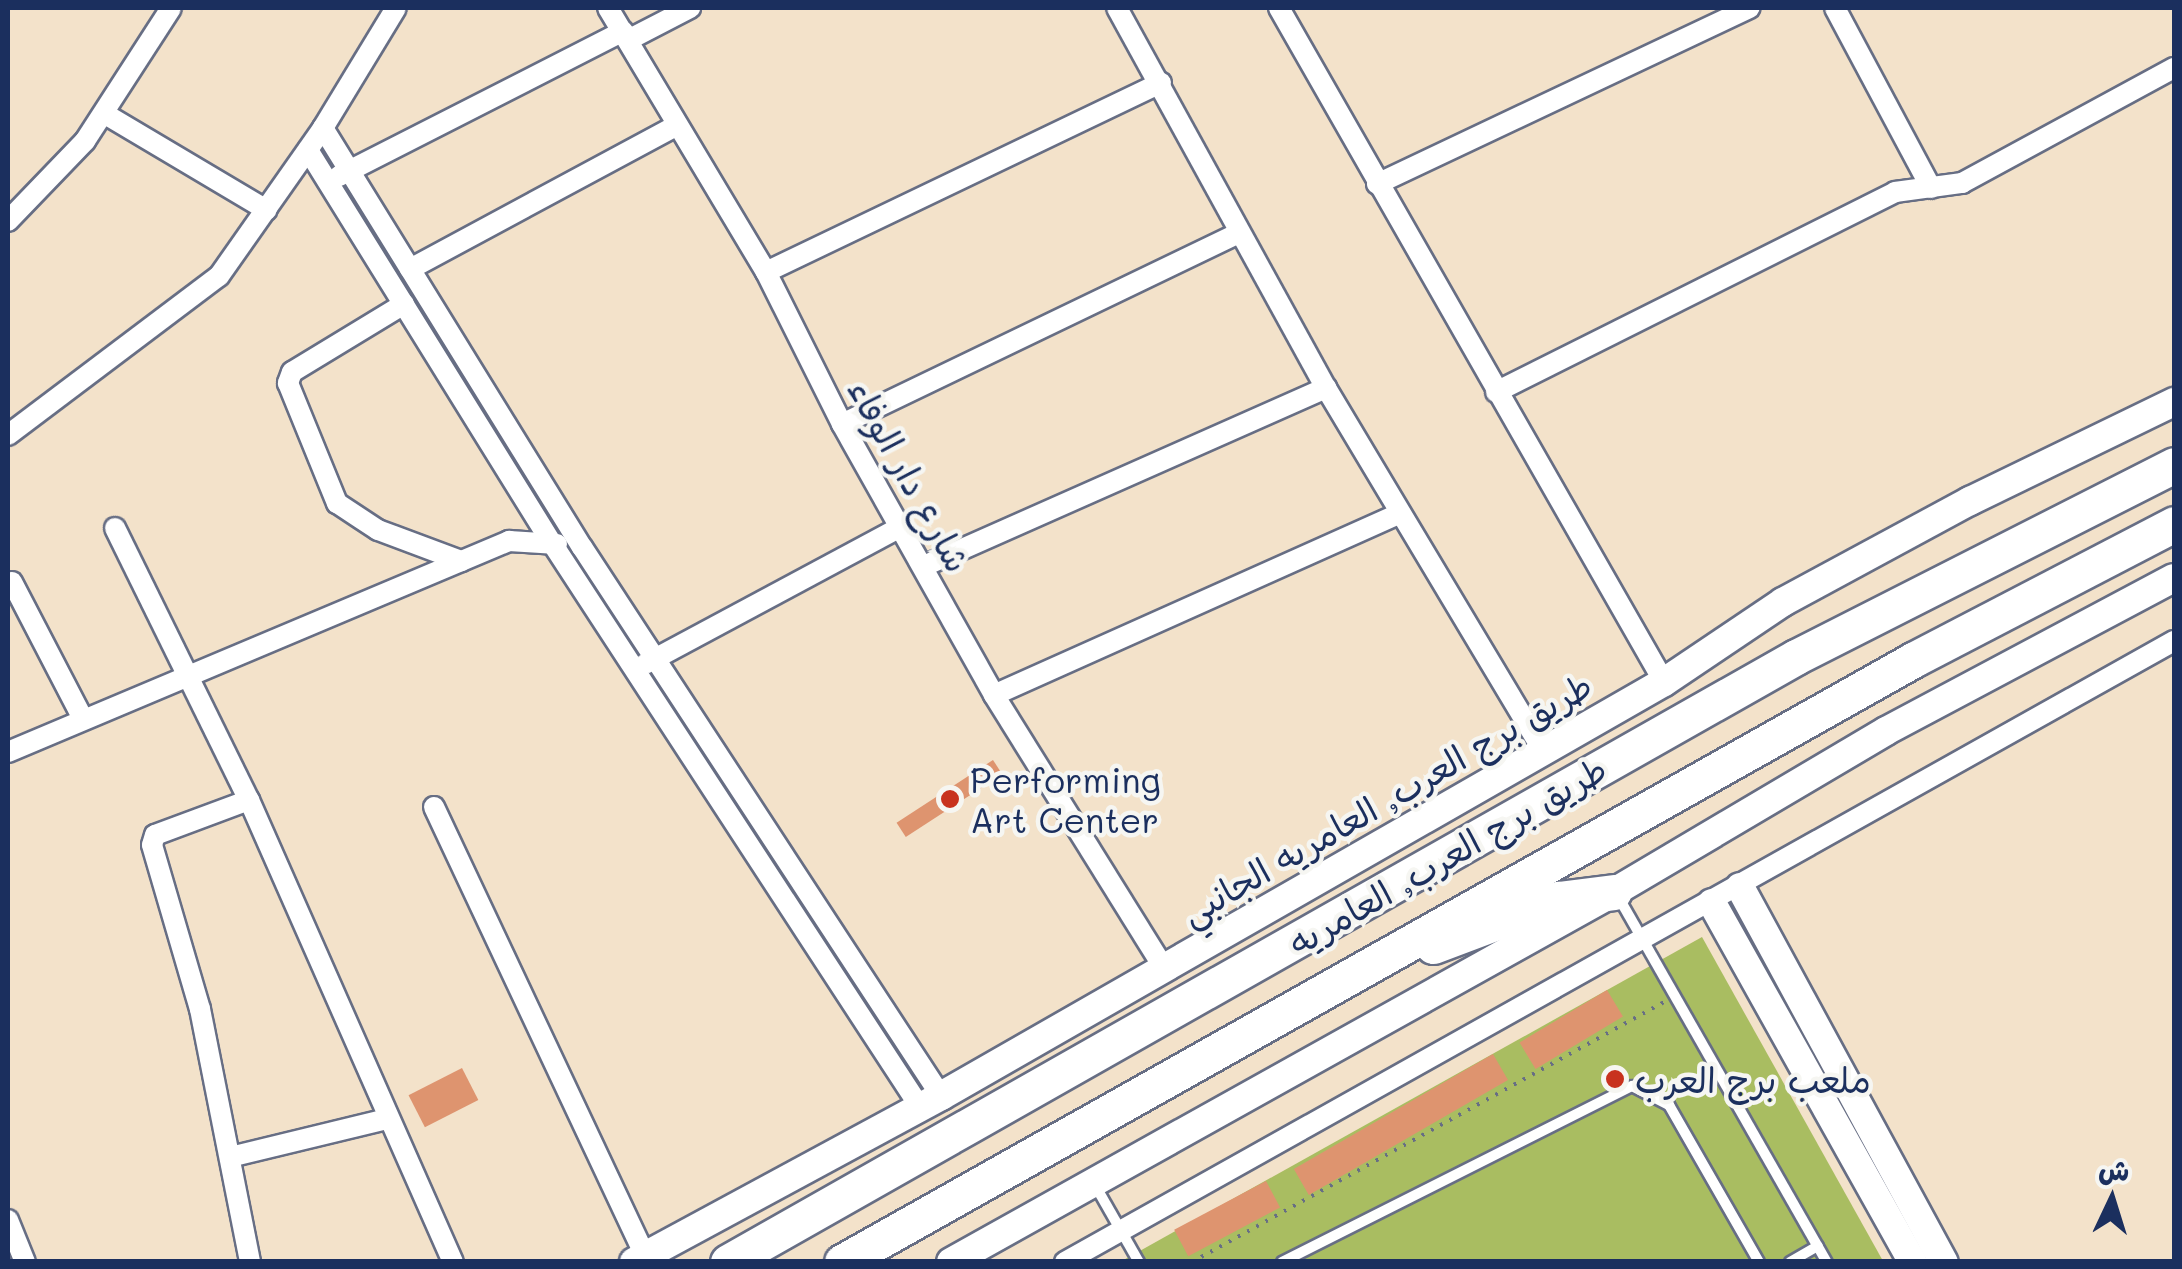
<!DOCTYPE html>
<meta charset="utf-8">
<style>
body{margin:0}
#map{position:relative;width:2182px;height:1269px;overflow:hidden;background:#f3e2ca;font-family:Mali,"Playpen Sans Arabic",sans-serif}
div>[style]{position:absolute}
.green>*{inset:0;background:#a9bd61}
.building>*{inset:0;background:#de946f;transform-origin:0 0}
.path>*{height:4px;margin-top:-2px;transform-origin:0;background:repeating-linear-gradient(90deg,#676e84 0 2.5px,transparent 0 10.5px)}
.roads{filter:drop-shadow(2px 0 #676e84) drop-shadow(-2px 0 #676e84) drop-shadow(0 2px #676e84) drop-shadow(0 -2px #676e84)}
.lane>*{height:10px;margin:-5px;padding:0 5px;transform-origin:5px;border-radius:5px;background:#fff}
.street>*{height:20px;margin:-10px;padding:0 10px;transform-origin:10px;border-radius:10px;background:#fff}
.secondary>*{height:28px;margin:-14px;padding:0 14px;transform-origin:14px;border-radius:14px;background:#fff}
.highway>*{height:35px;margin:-17.5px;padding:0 17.5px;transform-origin:17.5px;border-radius:17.5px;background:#fff}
.dots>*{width:28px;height:28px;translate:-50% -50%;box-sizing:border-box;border:5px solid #f6f6f2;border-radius:50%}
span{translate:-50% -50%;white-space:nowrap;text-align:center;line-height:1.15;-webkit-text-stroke:9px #f6f6f2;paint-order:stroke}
.street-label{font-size:35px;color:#1b2f5e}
.poi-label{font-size:35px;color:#1b2f5e}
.left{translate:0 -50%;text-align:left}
.frame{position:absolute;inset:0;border:10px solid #1b2f5e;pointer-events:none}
.north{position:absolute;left:2062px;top:1149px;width:100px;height:100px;-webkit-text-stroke:8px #f6f6f2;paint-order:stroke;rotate:4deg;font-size:28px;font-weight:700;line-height:40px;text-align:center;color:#1b2f5e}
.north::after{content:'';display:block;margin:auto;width:35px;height:45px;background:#1b2f5e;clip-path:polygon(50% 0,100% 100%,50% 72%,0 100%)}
</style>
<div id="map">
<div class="green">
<div style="clip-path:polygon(1702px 937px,1883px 1261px,1120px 1262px)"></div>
</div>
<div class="building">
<div style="left:993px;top:760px;width:17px;height:115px;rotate:57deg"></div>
<div style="left:1607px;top:990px;width:31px;height:102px;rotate:59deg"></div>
<div style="left:1493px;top:1054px;width:30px;height:230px;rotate:60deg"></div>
<div style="left:462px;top:1068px;width:36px;height:60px;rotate:63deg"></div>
<div style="left:1266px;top:1181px;width:30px;height:104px;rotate:62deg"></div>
</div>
<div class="path">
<div style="left:1192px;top:1262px;width:539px;rotate:-28.85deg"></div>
</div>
<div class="roads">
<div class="lane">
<div style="left:1619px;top:898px;width:419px;rotate:60.3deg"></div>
<div style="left:1095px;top:1185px;width:89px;rotate:60.3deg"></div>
<div style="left:1282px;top:1262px;width:392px;rotate:-26.7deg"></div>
<div style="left:1632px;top:1086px;width:42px;rotate:27.2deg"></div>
<div style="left:1669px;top:1105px;width:181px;rotate:60.2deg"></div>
<div style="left:1790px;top:1262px;width:32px;rotate:-30deg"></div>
</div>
<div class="street">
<div style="left:608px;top:8px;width:308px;rotate:59.1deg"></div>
<div style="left:766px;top:272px;width:170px;rotate:63.4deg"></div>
<div style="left:842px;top:424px;width:311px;rotate:60.7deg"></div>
<div style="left:994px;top:695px;width:322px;rotate:58.1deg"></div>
<div style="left:1117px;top:8px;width:434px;rotate:61.2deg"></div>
<div style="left:1326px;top:388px;width:422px;rotate:59.1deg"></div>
<div style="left:1279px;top:8px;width:776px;rotate:60.26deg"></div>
<div style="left:1835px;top:8px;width:204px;rotate:61.9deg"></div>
<div style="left:628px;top:40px;width:70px;rotate:-27.3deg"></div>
<div style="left:105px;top:114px;width:188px;rotate:30.7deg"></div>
<div style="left:323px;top:128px;width:493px;rotate:58.3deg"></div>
<div style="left:582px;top:547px;width:656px;rotate:56.82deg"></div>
<div style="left:308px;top:150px;width:463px;rotate:58.2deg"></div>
<div style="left:552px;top:543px;width:673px;rotate:56.88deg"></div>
<div style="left:339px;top:176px;width:319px;rotate:-27deg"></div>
<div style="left:1377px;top:184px;width:412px;rotate:-25.3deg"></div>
<div style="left:8px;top:221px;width:111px;rotate:-46.1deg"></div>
<div style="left:85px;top:141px;width:158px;rotate:-57.1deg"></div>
<div style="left:410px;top:269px;width:302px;rotate:-28.3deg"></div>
<div style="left:766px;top:272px;width:438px;rotate:-25.6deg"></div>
<div style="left:404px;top:304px;width:131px;rotate:148.7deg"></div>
<div style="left:292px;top:372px;width:12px;rotate:110deg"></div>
<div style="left:288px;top:383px;width:130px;rotate:67.8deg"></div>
<div style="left:337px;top:503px;width:49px;rotate:33.4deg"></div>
<div style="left:378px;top:530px;width:89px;rotate:20.5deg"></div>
<div style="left:1496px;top:392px;width:446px;rotate:-26.6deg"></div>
<div style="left:1895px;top:192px;width:68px;rotate:-7.7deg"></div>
<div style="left:1962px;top:183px;width:241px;rotate:-28.5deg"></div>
<div style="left:842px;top:424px;width:441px;rotate:-25.7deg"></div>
<div style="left:8px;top:435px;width:264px;rotate:-37deg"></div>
<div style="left:219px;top:276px;width:181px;rotate:-54.9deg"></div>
<div style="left:323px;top:128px;width:140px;rotate:-58.7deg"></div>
<div style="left:115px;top:528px;width:303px;rotate:63.8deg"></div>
<div style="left:249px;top:800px;width:505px;rotate:66.18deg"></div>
<div style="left:924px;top:566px;width:440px;rotate:-23.9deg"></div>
<div style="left:12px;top:582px;width:154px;rotate:62.6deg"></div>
<div style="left:645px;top:664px;width:290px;rotate:-28.2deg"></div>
<div style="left:994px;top:695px;width:444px;rotate:-24.1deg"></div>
<div style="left:8px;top:752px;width:544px;rotate:-22.84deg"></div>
<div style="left:509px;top:541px;width:48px;rotate:3.6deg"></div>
<div style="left:249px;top:800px;width:100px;rotate:159.6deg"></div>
<div style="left:155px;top:835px;width:10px;rotate:107deg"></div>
<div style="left:152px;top:845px;width:171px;rotate:73.7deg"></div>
<div style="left:200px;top:1009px;width:258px;rotate:78.8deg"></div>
<div style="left:434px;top:807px;width:495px;rotate:64.8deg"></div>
<div style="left:230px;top:1157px;width:162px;rotate:-13.6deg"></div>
<div style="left:8px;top:1220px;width:45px;rotate:68deg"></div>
<div style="left:1065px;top:1262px;width:1271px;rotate:-29.25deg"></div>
</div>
<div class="secondary">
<div style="left:1740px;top:887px;width:427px;rotate:61.5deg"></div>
<div style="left:1712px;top:903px;width:411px;rotate:60.8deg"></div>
<div style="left:634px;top:1262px;width:349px;rotate:-28.4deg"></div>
<div style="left:941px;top:1096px;width:833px;rotate:-29.8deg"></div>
<div style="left:1664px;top:682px;width:143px;rotate:-33.9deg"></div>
<div style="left:1783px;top:602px;width:213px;rotate:-28.4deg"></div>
<div style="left:1970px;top:501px;width:227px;rotate:-25.9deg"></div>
<div style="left:951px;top:1262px;width:759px;rotate:-29.16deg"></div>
<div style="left:1614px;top:892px;width:316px;rotate:-30.6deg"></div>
<div style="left:1886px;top:731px;width:326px;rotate:-28deg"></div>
</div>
<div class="highway">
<div style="left:1433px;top:946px;width:134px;rotate:-20.6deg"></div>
<div style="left:1558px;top:899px;width:56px;rotate:-7.1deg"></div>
<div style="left:728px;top:1262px;width:1227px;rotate:-29.53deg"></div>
<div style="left:1796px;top:657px;width:424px;rotate:-26.9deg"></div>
<div style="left:842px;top:1262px;width:1229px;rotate:-29.34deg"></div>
<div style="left:1913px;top:660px;width:294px;rotate:-27.5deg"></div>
</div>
</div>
<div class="dots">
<div style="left:950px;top:799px;background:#c8321e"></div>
<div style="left:1615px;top:1079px;background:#c8321e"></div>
</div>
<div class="street-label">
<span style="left:910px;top:475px;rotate:61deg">شارع دار الوفاء</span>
<span style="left:1386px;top:798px;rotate:-30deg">طريق برج العرب, العامريه الجانبي</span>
<span style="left:1447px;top:855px;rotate:-30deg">طريق برج العرب, العامريه</span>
</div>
<div class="poi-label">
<span class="left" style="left:970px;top:799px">Performing<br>Art Center</span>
<span class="left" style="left:1635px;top:1079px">ملعب برج العرب</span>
</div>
<div class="frame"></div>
<div class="north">ش</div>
</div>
